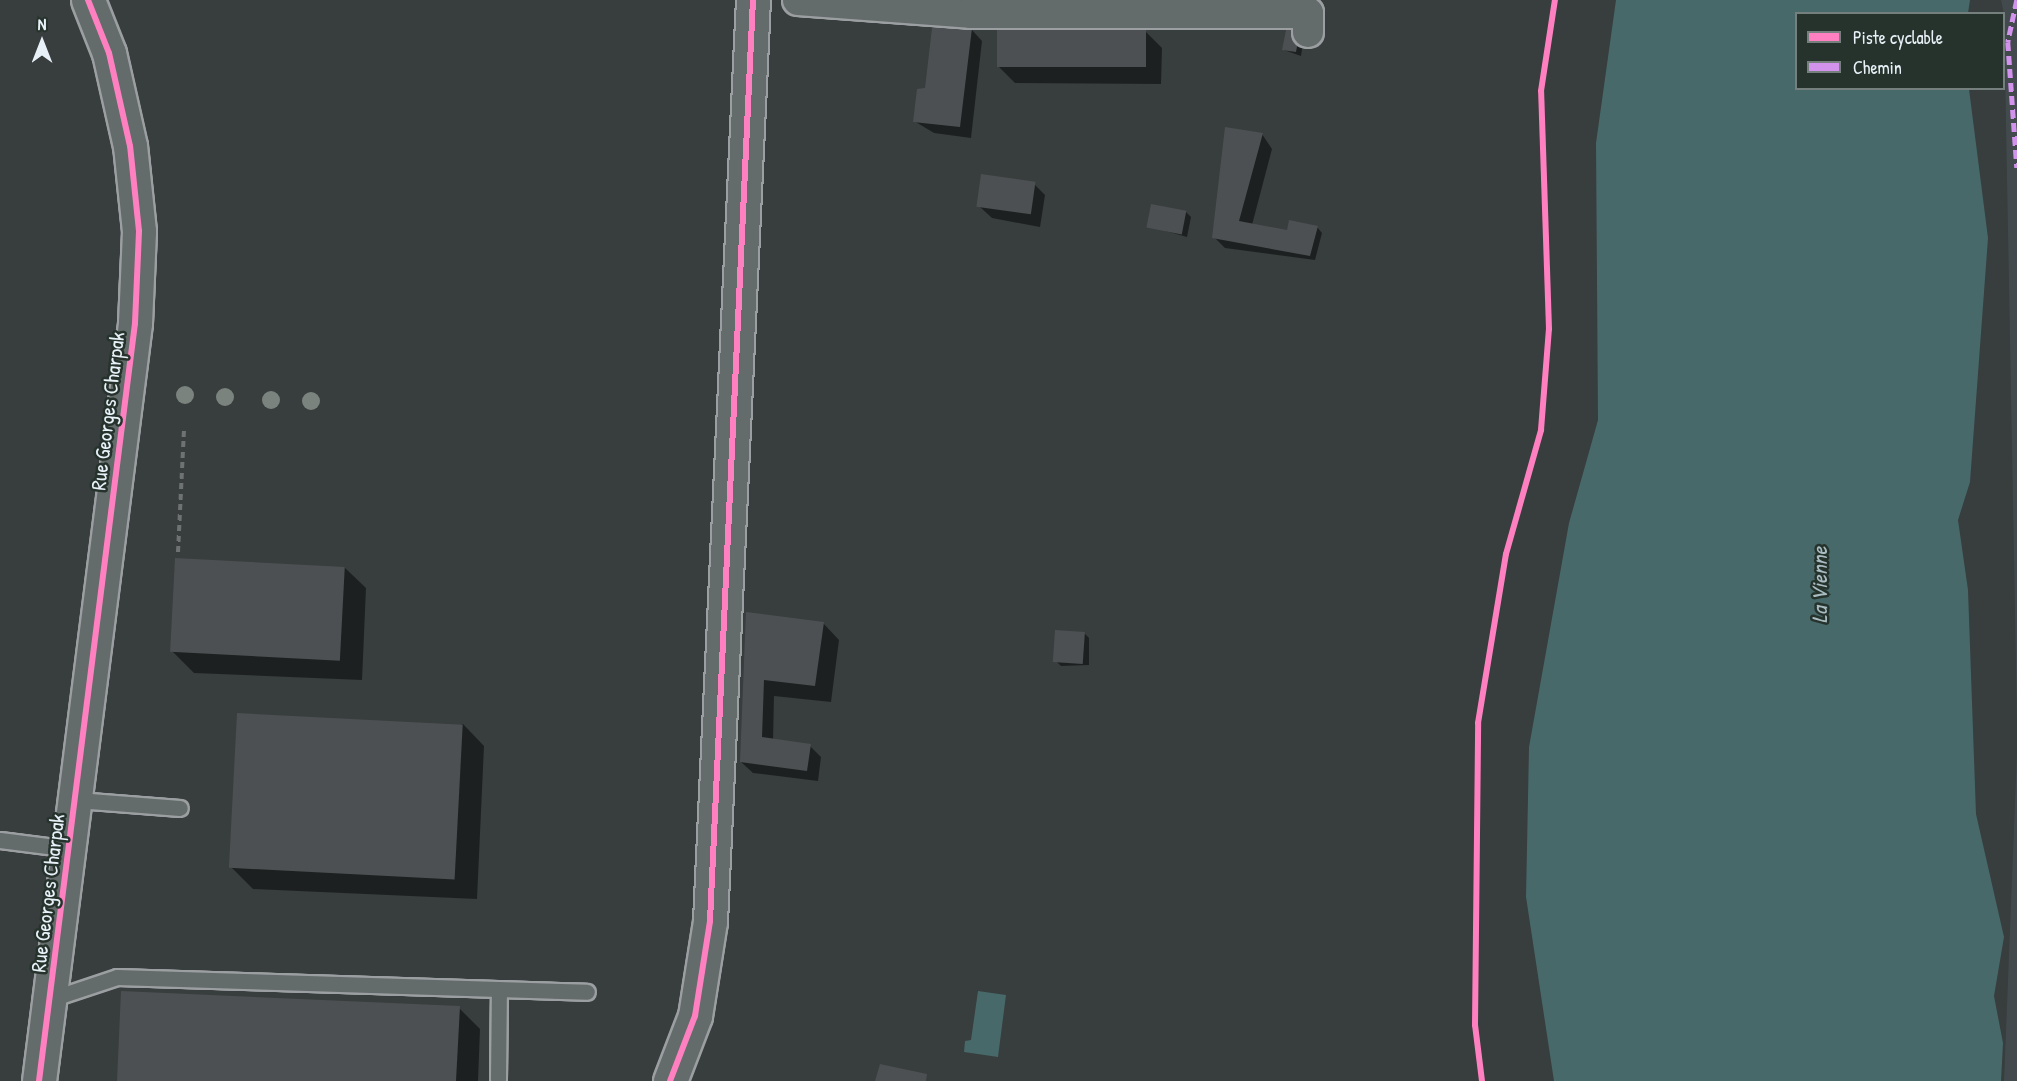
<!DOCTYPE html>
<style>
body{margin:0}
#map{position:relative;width:2017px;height:1081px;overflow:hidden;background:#383d3d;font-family:"Patrick Hand",sans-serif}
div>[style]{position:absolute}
.built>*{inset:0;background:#424a4d}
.water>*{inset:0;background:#47696a}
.shadow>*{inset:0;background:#0007}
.building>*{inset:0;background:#4d5052;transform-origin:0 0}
.path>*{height:4px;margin-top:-2px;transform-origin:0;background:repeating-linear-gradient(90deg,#6e7272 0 6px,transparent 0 10.5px)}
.roads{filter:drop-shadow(2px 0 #9c9fa1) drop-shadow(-2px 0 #9c9fa1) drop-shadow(0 2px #9c9fa1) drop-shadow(0 -2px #9c9fa1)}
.service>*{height:15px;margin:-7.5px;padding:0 7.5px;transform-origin:7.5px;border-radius:7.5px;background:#646b6b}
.minor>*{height:30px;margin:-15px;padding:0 15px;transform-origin:15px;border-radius:15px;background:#646b6b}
.tertiary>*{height:33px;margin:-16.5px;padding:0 16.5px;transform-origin:16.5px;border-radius:16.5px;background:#646b6b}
.quiet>*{height:4.5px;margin-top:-2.25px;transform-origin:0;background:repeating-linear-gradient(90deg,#d193ec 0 9px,transparent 0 13.5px)}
.cycleway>*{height:6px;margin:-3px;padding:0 3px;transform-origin:3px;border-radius:3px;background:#ff80c0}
.trees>*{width:18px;height:18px;margin:-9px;border-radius:50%;background:#7b837e}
span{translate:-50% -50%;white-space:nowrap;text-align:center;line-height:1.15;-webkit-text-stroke:5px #26332d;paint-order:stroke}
.street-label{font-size:21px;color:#e8f1f8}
.water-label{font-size:22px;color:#a8bcc1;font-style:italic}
.legend{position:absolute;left:1795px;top:12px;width:210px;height:78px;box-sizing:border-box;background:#26332d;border:2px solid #747f7e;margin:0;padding:8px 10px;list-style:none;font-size:18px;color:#e8f1f8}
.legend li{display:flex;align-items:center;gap:12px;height:30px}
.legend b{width:30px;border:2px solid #747f7e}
.north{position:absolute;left:12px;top:12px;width:60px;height:60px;-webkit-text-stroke:4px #26332d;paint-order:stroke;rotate:0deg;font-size:16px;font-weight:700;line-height:24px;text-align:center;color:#e8f1f8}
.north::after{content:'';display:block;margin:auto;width:21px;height:27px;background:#e8f1f8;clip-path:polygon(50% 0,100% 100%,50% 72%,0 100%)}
</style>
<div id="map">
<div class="built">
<div style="clip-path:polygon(2001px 0,2017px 0,2017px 723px,2004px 14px)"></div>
<div style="clip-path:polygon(2017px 752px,2017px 1081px,2004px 1081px)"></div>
</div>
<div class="water">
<div style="clip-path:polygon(1616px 0,1970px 0,1968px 13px,1796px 14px,1796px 88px,1969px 89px,1988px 238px,1970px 482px,1958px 520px,1968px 590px,1976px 814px,2004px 937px,1994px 996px,2003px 1043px,2001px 1081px,1554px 1081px,1526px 897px,1529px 747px,1569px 523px,1598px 420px,1596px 143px)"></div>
<div style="clip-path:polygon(978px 991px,1006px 995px,998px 1057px,964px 1052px,965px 1041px,971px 1040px)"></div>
</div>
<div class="shadow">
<div style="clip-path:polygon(972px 30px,982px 41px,971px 138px,934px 133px,914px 121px,925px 90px)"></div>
<div style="clip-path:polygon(1145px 31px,1162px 48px,1161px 84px,1015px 83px,999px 67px)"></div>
<div style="clip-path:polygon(1304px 36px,1301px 56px,1284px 50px)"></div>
<div style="clip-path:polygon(1226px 129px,1262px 134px,1272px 149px,1252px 225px,1288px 232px,1317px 227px,1322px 233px,1315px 260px,1225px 248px,1214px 237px)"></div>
<div style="clip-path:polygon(1034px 184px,1045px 195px,1040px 227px,992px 218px,980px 207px)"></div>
<div style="clip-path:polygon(1186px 212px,1191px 217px,1187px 237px,1148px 226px)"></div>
<div style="clip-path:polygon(344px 567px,366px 588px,362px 680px,194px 673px,172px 651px)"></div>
<div style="clip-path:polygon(823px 623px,839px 640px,831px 702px,774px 696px,773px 741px,810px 746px,821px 757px,818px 781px,753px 773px,741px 762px,744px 679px)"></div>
<div style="clip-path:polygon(1084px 633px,1089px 638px,1089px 665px,1061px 666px,1056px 661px)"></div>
<div style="clip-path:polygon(463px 724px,484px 746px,477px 899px,253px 889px,232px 868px)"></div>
<div style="clip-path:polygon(459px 1008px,480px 1029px,478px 1081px,119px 1081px)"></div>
</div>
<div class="building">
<div style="clip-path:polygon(932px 28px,972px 28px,960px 127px,913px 122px,917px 89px,925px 88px)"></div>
<div style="left:997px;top:29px;width:149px;height:38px"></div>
<div style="clip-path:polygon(1286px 30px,1300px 30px,1296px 52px,1282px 50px)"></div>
<div style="clip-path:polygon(1225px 127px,1263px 133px,1239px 221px,1287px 230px,1289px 220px,1318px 226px,1310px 256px,1212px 238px)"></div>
<div style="left:981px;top:174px;width:55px;height:33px;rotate:8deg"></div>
<div style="left:1151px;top:204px;width:36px;height:24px;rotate:11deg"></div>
<div style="left:175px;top:558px;width:170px;height:94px;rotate:3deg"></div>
<div style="clip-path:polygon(746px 612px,824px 622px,815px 686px,764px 680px,762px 737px,811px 744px,807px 771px,740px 762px)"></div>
<div style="left:1055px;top:630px;width:30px;height:32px;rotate:4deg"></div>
<div style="left:237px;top:713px;width:226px;height:155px;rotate:3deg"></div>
<div style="clip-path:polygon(121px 991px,460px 1006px,456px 1081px,117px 1081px)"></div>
<div style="clip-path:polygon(880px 1064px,927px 1074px,926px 1081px,875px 1081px)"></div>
</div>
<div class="path">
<div style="left:178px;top:552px;width:123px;rotate:-87.2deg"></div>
</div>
<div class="roads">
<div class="service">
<div style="left:77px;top:800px;width:103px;rotate:4.4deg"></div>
<div style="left:0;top:840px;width:71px;rotate:7.3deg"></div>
<div style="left:51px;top:999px;width:70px;rotate:-18.4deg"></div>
<div style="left:117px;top:977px;width:470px;rotate:1.8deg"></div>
<div style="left:498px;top:1079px;width:89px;rotate:-89.4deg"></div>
</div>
<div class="minor">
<div style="left:798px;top:0;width:172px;rotate:4.3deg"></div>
<div style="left:970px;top:13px;width:338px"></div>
<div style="left:1308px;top:13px;width:19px;rotate:90deg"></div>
</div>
<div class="tertiary">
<div style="left:39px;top:1081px;width:764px;rotate:-82.78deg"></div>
<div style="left:135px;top:323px;width:92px;rotate:-87.5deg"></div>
<div style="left:139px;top:231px;width:85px;rotate:-96deg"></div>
<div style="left:130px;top:146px;width:95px;rotate:-102.7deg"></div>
<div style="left:109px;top:53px;width:57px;rotate:-111.6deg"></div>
<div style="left:670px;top:1081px;width:70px;rotate:-69deg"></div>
<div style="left:695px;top:1016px;width:96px;rotate:-81deg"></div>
<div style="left:710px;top:921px;width:922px;rotate:-87.33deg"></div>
</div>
</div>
<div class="quiet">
<div style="left:2017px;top:0;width:43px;rotate:102.1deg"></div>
<div style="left:2008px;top:42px;width:126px;rotate:85.9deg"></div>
</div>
<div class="cycleway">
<div style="left:39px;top:1081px;width:764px;rotate:-82.78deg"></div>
<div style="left:135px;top:323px;width:92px;rotate:-87.5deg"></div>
<div style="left:139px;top:231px;width:85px;rotate:-96deg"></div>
<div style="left:130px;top:146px;width:95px;rotate:-102.7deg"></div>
<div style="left:109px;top:53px;width:57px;rotate:-111.6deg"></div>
<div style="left:670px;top:1081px;width:70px;rotate:-69deg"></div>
<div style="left:695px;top:1016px;width:96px;rotate:-81deg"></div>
<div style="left:710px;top:921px;width:922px;rotate:-87.33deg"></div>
<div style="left:1482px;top:1081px;width:56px;rotate:-97.1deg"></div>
<div style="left:1475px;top:1025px;width:302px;rotate:-89.4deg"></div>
<div style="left:1478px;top:723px;width:171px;rotate:-80.6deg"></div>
<div style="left:1506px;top:554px;width:129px;rotate:-74.2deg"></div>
<div style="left:1541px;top:430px;width:101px;rotate:-85.5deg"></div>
<div style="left:1549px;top:329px;width:238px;rotate:-91.9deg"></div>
<div style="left:1541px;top:91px;width:92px;rotate:-81.3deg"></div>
</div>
<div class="trees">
<div style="left:185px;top:395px"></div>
<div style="left:225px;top:397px"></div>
<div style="left:271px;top:400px"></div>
<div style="left:311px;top:401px"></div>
</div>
<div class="street-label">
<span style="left:108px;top:411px;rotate:-83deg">Rue Georges Charpak</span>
<span style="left:48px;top:893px;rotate:-83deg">Rue Georges Charpak</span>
</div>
<div class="water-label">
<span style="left:1820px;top:585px;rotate:-90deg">La Vienne</span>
</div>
<ul class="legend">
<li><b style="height:8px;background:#ff80c0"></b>Piste cyclable</li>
<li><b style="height:8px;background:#d193ec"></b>Chemin</li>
</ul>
<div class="north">N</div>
</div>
